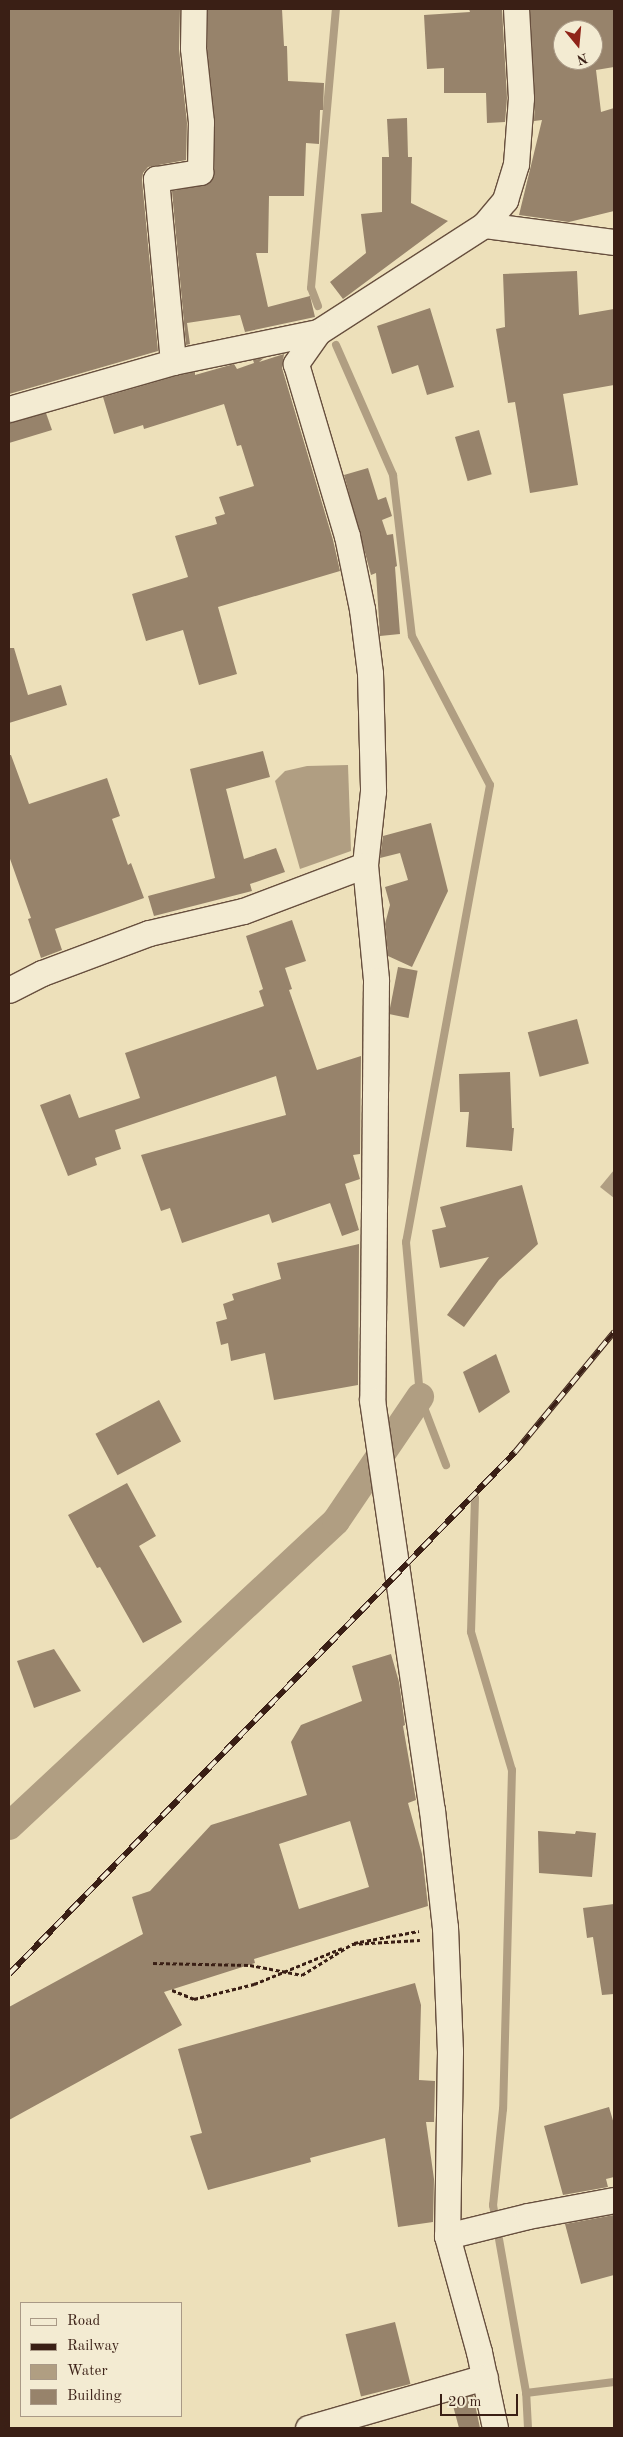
<!DOCTYPE html>
<style>
body{margin:0}
#map{position:relative;width:623px;height:2437px;overflow:hidden;background:#ede0ba;font-family:"Old Standard TT",serif}
div>[style]{position:absolute}
.water>*{inset:0;background:#b09e82}
.stream>*{height:8px;margin:-4px;padding:0 4px;transform-origin:4px;border-radius:4px;background:#b09e82}
.canal>*{height:28px;margin:-14px;padding:0 14px;transform-origin:14px;border-radius:14px;background:#b09e82}
.building>*{inset:0;background:#97836b;transform-origin:0 0}
.path>*{height:3px;margin-top:-1.5px;transform-origin:0;background:repeating-linear-gradient(90deg,#3a1f15 0 4px,transparent 0 6.5px)}
.roads{filter:drop-shadow(1px 0 #674f3e) drop-shadow(-1px 0 #674f3e) drop-shadow(0 1px #674f3e) drop-shadow(0 -1px #674f3e)}
.street>*{height:25px;margin:-12.5px;padding:0 12.5px;transform-origin:12.5px;border-radius:12.5px;background:#f3ebd2}
.rail>*{height:5.5px;margin-top:-2.75px;transform-origin:0;background:repeating-linear-gradient(90deg,#f3ebd2 0 11px,#3a1f15 0 22px);box-sizing:border-box;border-block:1px solid #3a1f15}
span{translate:-50% -50%;white-space:nowrap;text-align:center;line-height:1.15;-webkit-text-stroke:5px #f3ebd2;paint-order:stroke}
.frame{position:absolute;inset:0;border:10px solid #3a1f15;pointer-events:none}
.legend{position:absolute;left:20px;top:2302px;width:162px;height:115px;box-sizing:border-box;background:#f3ebd2;border:1px solid #a99986;margin:0;padding:6px 9px;list-style:none;font-size:15px;color:#3a1f15}
.legend li{display:flex;align-items:center;gap:10px;height:25px}
.legend b{width:25px;border:1px solid #a99986}
.north{position:absolute;left:553px;top:20px;width:50px;height:50px;box-sizing:border-box;background:#f3ebd2;border:1px solid #a99986;border-radius:50%;rotate:163deg;font-size:14px;font-weight:700;line-height:20px;text-align:center;color:#3a1f15}
.north::after{content:'';display:block;margin:auto;width:18px;height:22px;background:#8f2418;clip-path:polygon(50% 0,100% 100%,50% 72%,0 100%)}
.scale{position:absolute;left:440px;top:2394px;width:78px;height:22px;box-sizing:border-box;border:2px solid #3a1f15;border-top:0;padding-left:6px;font-size:15px;line-height:18px;white-space:nowrap;color:#3a1f15;-webkit-text-stroke:4px #f3ebd2;paint-order:stroke}
</style>
<div id="map">
<div class="water">
<div style="clip-path:polygon(348px 765px,351px 851px,300px 869px,275px 781px,285px 771px,307px 766px)"></div>
<div style="clip-path:polygon(614px 1170px,614px 1198px,600px 1187px)"></div>
</div>
<div class="stream">
<div style="left:318px;top:306px;width:19px;rotate:-111deg"></div>
<div style="left:311px;top:288px;width:280px;rotate:-84.9deg"></div>
<div style="left:336px;top:345px;width:142px;rotate:66.3deg"></div>
<div style="left:393px;top:475px;width:162px;rotate:83.3deg"></div>
<div style="left:412px;top:636px;width:168px;rotate:62.4deg"></div>
<div style="left:490px;top:785px;width:465px;rotate:100.4deg"></div>
<div style="left:406px;top:1242px;width:156px;rotate:84.8deg"></div>
<div style="left:420px;top:1397px;width:73px;rotate:69.1deg"></div>
<div style="left:475px;top:1498px;width:134px;rotate:91.7deg"></div>
<div style="left:471px;top:1632px;width:144px;rotate:73.5deg"></div>
<div style="left:512px;top:1770px;width:339px;rotate:91.5deg"></div>
<div style="left:503px;top:2109px;width:97px;rotate:95.9deg"></div>
<div style="left:493px;top:2205px;width:191px;rotate:80deg"></div>
<div style="left:528px;top:2428px;width:35px;rotate:-93deg"></div>
<div style="left:526px;top:2393px;width:89px;rotate:-7.1deg"></div>
</div>
<div class="canal">
<div style="left:9px;top:1826px;width:447px;rotate:-43deg"></div>
<div style="left:336px;top:1521px;width:150px;rotate:-55.9deg"></div>
</div>
<div class="building">
<div style="clip-path:polygon(9px 9px,180px 9px,179px 49px,187px 123px,186px 160px,148px 167px,143px 173px,142px 180px,158px 351px,9px 394px)"></div>
<div style="clip-path:polygon(208px 9px,282px 9px,284px 46px,287px 46px,288px 81px,324px 83px,323px 110px,320px 110px,319px 144px,306px 143px,304px 196px,269px 196px,268px 253px,256px 253px,268px 307px,310px 296px,315px 317px,245px 332px,240px 315px,187px 323px,190px 344px,186px 345px,172px 191px,208px 184px,214px 173px,215px 122px,207px 47px)"></div>
<div style="clip-path:polygon(469px 9px,502px 9px,507px 98px,505px 122px,487px 123px,486px 93px,444px 93px,444px 68px,427px 69px,424px 15px,470px 12px)"></div>
<div style="clip-path:polygon(evenodd,530px 9px,614px 9px,614px 67px,596px 70px,601px 112px,614px 108px,614px 211px,569px 222px,519px 215px,542px 120px,534px 121px,535px 97px,530px 9px,563px 30px,593px 30px,593px 60px,563px 60px,563px 30px)"></div>
<div style="clip-path:polygon(407px 118px,408px 157px,412px 157px,411px 203px,448px 221px,343px 299px,330px 282px,366px 253px,361px 214px,382px 212px,382px 157px,389px 157px,387px 119px)"></div>
<div style="clip-path:polygon(577px 271px,579px 315px,614px 309px,614px 385px,563px 394px,578px 485px,530px 493px,515px 402px,508px 403px,496px 329px,505px 327px,503px 274px)"></div>
<div style="clip-path:polygon(430px 308px,454px 387px,427px 395px,418px 365px,392px 374px,377px 326px)"></div>
<div style="clip-path:polygon(284px 354px,282px 368px,333px 540px,340px 571px,218px 607px,237px 674px,199px 685px,183px 630px,146px 641px,132px 594px,188px 577px,175px 536px,217px 524px,215px 517px,225px 514px,219px 497px,254px 486px,241px 445px,237px 446px,224px 404px,144px 429px,143px 425px,114px 434px,103px 397px,100px 398px,176px 376px,195px 372px,195px 375px,234px 364px,237px 369px,254px 363px,253px 360px,264px 358px,259px 362px)"></div>
<div style="clip-path:polygon(46px 413px,52px 430px,9px 443px,9px 423px)"></div>
<div style="left:479px;top:430px;width:46px;height:25px;rotate:74deg"></div>
<div style="clip-path:polygon(368px 468px,378px 500px,386px 497px,392px 516px,382px 520px,387px 535px,393px 534px,397px 566px,395px 567px,400px 634px,380px 636px,376px 573px,371px 575px,344px 475px)"></div>
<div style="clip-path:polygon(9px 648px,14px 648px,28px 695px,61px 685px,67px 705px,9px 723px)"></div>
<div style="clip-path:polygon(263px 751px,270px 777px,226px 789px,244px 859px,276px 848px,285px 872px,250px 884px,252px 891px,154px 916px,148px 896px,215px 878px,190px 769px)"></div>
<div style="clip-path:polygon(9px 755px,11px 755px,29px 804px,107px 778px,120px 816px,112px 819px,128px 865px,131px 863px,144px 898px,55px 929px,62px 950px,41px 958px,28px 919px,31px 918px,9px 856px)"></div>
<div style="clip-path:polygon(431px 823px,448px 891px,412px 967px,388px 956px,385px 924px,390px 905px,385px 887px,408px 880px,400px 853px,380px 858px,383px 836px)"></div>
<div style="clip-path:polygon(292px 920px,306px 961px,285px 968px,292px 989px,289px 990px,317px 1070px,361px 1056px,360px 1154px,353px 1155px,360px 1179px,345px 1184px,359px 1230px,342px 1236px,330px 1203px,272px 1223px,269px 1214px,182px 1243px,170px 1208px,161px 1211px,141px 1155px,286px 1115px,276px 1076px,115px 1130px,121px 1149px,95px 1158px,97px 1165px,68px 1176px,40px 1105px,70px 1094px,79px 1118px,140px 1098px,125px 1053px,264px 1006px,259px 991px,263px 989px,246px 936px)"></div>
<div style="left:398px;top:967px;width:20px;height:48px;rotate:11deg"></div>
<div style="left:577px;top:1019px;width:46px;height:51px;rotate:75deg"></div>
<div style="clip-path:polygon(510px 1072px,512px 1128px,514px 1128px,512px 1151px,466px 1147px,469px 1112px,460px 1112px,459px 1074px)"></div>
<div style="clip-path:polygon(522px 1185px,538px 1244px,499px 1280px,464px 1327px,447px 1315px,489px 1257px,440px 1268px,432px 1230px,446px 1227px,440px 1207px)"></div>
<div style="clip-path:polygon(359px 1244px,358px 1385px,274px 1400px,265px 1353px,231px 1361px,228px 1343px,221px 1345px,216px 1322px,227px 1319px,223px 1304px,234px 1300px,232px 1294px,281px 1279px,277px 1263px)"></div>
<div style="clip-path:polygon(496px 1354px,510px 1392px,479px 1413px,463px 1372px)"></div>
<div style="left:159px;top:1400px;width:47px;height:72px;rotate:62deg"></div>
<div style="clip-path:polygon(127px 1483px,156px 1536px,139px 1546px,182px 1622px,143px 1643px,100px 1567px,97px 1568px,68px 1515px)"></div>
<div style="clip-path:polygon(54px 1649px,81px 1691px,34px 1708px,17px 1661px)"></div>
<div style="clip-path:polygon(evenodd,391px 1654px,399px 1682px,405px 1725px,403px 1726px,416px 1800px,408px 1803px,422px 1854px,428px 1906px,254px 1959px,255px 1963px,164px 1992px,182px 2025px,9px 2120px,9px 2007px,143px 1934px,132px 1897px,150px 1891px,211px 1825px,307px 1795px,291px 1742px,301px 1725px,362px 1701px,352px 1666px,391px 1654px,350px 1821px,369px 1887px,299px 1909px,279px 1844px,350px 1821px)"></div>
<div style="clip-path:polygon(538px 1831px,575px 1834px,576px 1831px,596px 1833px,592px 1877px,539px 1873px)"></div>
<div style="clip-path:polygon(614px 1904px,614px 1994px,602px 1995px,593px 1937px,587px 1938px,583px 1908px)"></div>
<div style="clip-path:polygon(415px 1983px,421px 2005px,419px 2080px,435px 2081px,434px 2122px,426px 2122px,434px 2179px,433px 2222px,398px 2227px,385px 2138px,310px 2158px,311px 2162px,208px 2190px,190px 2136px,202px 2133px,178px 2049px)"></div>
<div style="clip-path:polygon(609px 2107px,614px 2124px,614px 2177px,606px 2179px,608px 2187px,563px 2195px,544px 2126px)"></div>
<div style="clip-path:polygon(614px 2215px,614px 2275px,581px 2284px,565px 2224px)"></div>
<div style="left:395px;top:2322px;width:64px;height:51px;rotate:76deg"></div>
<div style="clip-path:polygon(473px 2395px,480px 2428px,459px 2428px,452px 2402px)"></div>
</div>
<div class="path">
<div style="left:354px;top:1943px;width:66px;rotate:-10.5deg"></div>
<div style="left:153px;top:1963px;width:97px;rotate:1.2deg"></div>
<div style="left:250px;top:1965px;width:53px;rotate:10.9deg"></div>
<div style="left:302px;top:1975px;width:59px;rotate:-31.8deg"></div>
<div style="left:352px;top:1944px;width:68px;rotate:-3.4deg"></div>
<div style="left:172px;top:1990px;width:24px;rotate:22deg"></div>
<div style="left:194px;top:1999px;width:62px;rotate:-14deg"></div>
<div style="left:254px;top:1984px;width:95px;rotate:-22.2deg"></div>
</div>
<div class="roads">
<div class="street">
<div style="left:484px;top:225px;width:131px;rotate:7.5deg"></div>
<div style="left:318px;top:332px;width:197px;rotate:-32.8deg"></div>
<div style="left:484px;top:225px;width:33px;rotate:-50deg"></div>
<div style="left:505px;top:200px;width:38px;rotate:-73deg"></div>
<div style="left:516px;top:164px;width:66px;rotate:-85.7deg"></div>
<div style="left:521px;top:98px;width:89px;rotate:-93.2deg"></div>
<div style="left:173px;top:362px;width:184px;rotate:-95.3deg"></div>
<div style="left:156px;top:179px;width:45px;rotate:-9deg"></div>
<div style="left:200px;top:172px;width:50px;rotate:-88.9deg"></div>
<div style="left:201px;top:122px;width:74px;rotate:-96.2deg"></div>
<div style="left:193px;top:48px;width:39px;rotate:-89deg"></div>
<div style="left:9px;top:409px;width:171px;rotate:-16deg"></div>
<div style="left:173px;top:362px;width:148px;rotate:-11.7deg"></div>
<div style="left:318px;top:332px;width:39px;rotate:125deg"></div>
<div style="left:296px;top:364px;width:179px;rotate:73.5deg"></div>
<div style="left:347px;top:536px;width:75px;rotate:78.4deg"></div>
<div style="left:362px;top:609px;width:64px;rotate:82.9deg"></div>
<div style="left:370px;top:673px;width:118px;rotate:88.5deg"></div>
<div style="left:373px;top:791px;width:74px;rotate:96.2deg"></div>
<div style="left:365px;top:865px;width:130px;rotate:159.3deg"></div>
<div style="left:243px;top:911px;width:97px;rotate:166.8deg"></div>
<div style="left:149px;top:933px;width:114px;rotate:159.5deg"></div>
<div style="left:42px;top:973px;width:37px;rotate:153deg"></div>
<div style="left:365px;top:865px;width:116px;rotate:84.5deg"></div>
<div style="left:376px;top:980px;width:420px;rotate:90.5deg"></div>
<div style="left:372px;top:1400px;width:414px;rotate:81.7deg"></div>
<div style="left:432px;top:1810px;width:118px;rotate:83.7deg"></div>
<div style="left:445px;top:1927px;width:124px;rotate:87.7deg"></div>
<div style="left:450px;top:2051px;width:185px;rotate:90.9deg"></div>
<div style="left:447px;top:2236px;width:120px;rotate:74.6deg"></div>
<div style="left:479px;top:2352px;width:78px;rotate:78.1deg"></div>
<div style="left:447px;top:2236px;width:83px;rotate:-13.9deg"></div>
<div style="left:528px;top:2216px;width:87px;rotate:-10.5deg"></div>
<div style="left:308px;top:2428px;width:184px;rotate:-16.1deg"></div>
</div>
</div>
<div class="rail">
<div style="left:9px;top:1974px;width:727px;rotate:-45.89deg"></div>
<div style="left:515px;top:1452px;width:156px;rotate:-50.5deg"></div>
</div>
<div class="frame"></div>
<ul class="legend">
<li><b style="height:6px;background:#f3ebd2"></b>Road</li>
<li><b style="height:6px;background:#3a1f15"></b>Railway</li>
<li><b style="height:14px;background:#b09e82"></b>Water</li>
<li><b style="height:14px;background:#97836b"></b>Building</li>
</ul>
<div class="north">N</div>
<div class="scale">20 m</div>
</div>
